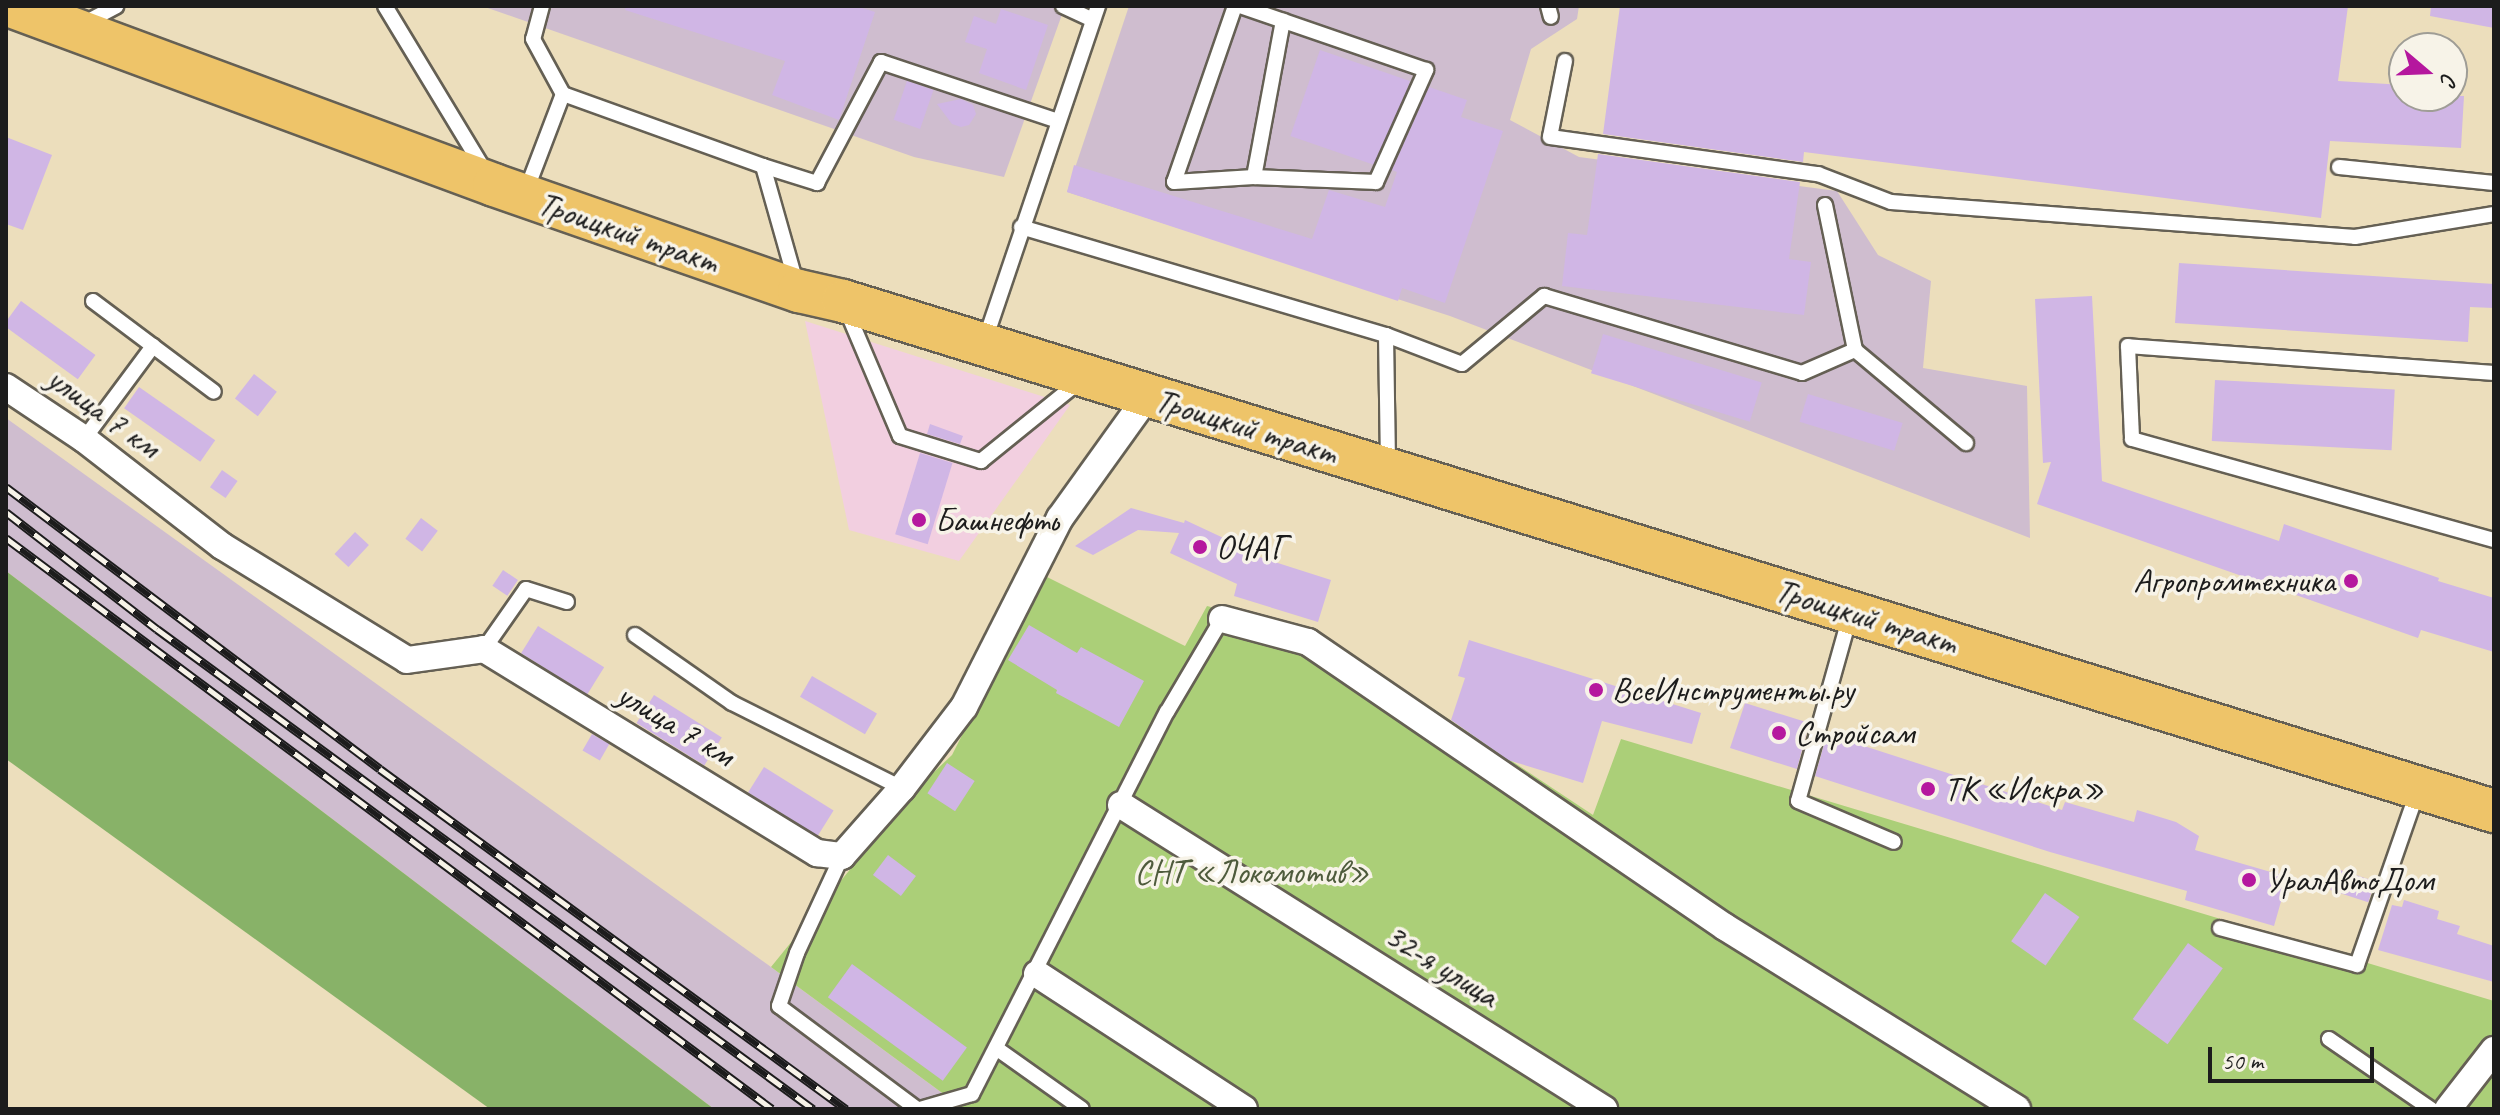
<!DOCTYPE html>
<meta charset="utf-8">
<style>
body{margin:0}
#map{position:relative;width:2500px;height:1115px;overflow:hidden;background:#ecdebc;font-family:Caveat,sans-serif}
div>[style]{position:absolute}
.built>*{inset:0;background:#f2cfe0}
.industrial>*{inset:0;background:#cfbdcf}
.green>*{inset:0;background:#abcf78}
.forest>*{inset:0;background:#88b268}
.building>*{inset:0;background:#d0b6e5;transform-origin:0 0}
.roads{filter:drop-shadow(2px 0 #656054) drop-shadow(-2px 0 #656054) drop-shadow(0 2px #656054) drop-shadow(0 -2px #656054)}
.lane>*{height:14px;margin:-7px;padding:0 7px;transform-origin:7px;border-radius:7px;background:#fff}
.street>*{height:26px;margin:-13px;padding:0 13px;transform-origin:13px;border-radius:13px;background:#fff}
.primary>*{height:42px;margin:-21px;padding:0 21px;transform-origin:21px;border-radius:21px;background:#eec469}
.rail>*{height:9px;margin-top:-4.5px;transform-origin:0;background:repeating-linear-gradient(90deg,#f7f3e8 0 18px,#1c1c1c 0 36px);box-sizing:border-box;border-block:2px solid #1c1c1c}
.dots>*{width:22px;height:22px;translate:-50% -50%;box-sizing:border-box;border:4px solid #f7f3e8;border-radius:50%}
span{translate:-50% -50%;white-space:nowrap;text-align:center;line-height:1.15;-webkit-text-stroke:7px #f7f3e8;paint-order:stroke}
.street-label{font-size:34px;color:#1c1c1c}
.poi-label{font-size:34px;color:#1c1c1c}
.left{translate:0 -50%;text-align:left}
.right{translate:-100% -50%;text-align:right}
.park-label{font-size:34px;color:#4e5b3c}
.frame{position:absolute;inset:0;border:8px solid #1c1c1c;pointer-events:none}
.north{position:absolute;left:2388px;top:32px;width:80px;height:80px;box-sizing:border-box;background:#f7f3e8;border:2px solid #9f9d96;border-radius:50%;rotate:109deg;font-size:22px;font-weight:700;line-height:32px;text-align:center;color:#1c1c1c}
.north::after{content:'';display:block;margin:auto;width:28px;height:36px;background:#b5179e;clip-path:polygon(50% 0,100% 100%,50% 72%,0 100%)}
.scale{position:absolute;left:2208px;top:1047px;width:166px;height:36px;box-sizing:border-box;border:4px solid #1c1c1c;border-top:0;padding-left:10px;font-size:24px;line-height:28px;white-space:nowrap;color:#1c1c1c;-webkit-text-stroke:6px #f7f3e8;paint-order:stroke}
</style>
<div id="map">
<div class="built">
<div style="clip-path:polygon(805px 321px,1070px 405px,959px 561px,849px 530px)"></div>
</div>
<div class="industrial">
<div style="clip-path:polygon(482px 6px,1065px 6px,1004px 177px,914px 157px)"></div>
<div style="clip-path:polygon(1129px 6px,1579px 6px,1577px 19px,1531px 49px,1510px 120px,1579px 157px,1837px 191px,1878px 255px,1931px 281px,1923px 368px,2027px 386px,2030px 538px,1450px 316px,1067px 192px)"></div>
<div style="clip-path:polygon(6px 418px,771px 967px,964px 1109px,714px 1109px,6px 571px)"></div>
</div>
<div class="green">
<div style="clip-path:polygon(1043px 575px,1185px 646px,1207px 606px,1322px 635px,1593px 815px,1621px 739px,2494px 1001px,2494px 1109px,964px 1109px,771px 967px,912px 793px,952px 755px)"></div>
</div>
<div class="forest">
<div style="clip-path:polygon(6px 571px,714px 1109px,490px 1109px,6px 759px)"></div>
</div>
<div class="building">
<div style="clip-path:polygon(626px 6px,856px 6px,875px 12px,839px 120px,772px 95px,785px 61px,625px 10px)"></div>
<div style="clip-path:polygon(1620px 6px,2348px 6px,2338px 81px,2404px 85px,2404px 96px,2464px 96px,2461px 148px,2330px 141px,2321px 218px,1804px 152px,1803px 162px,1603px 134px)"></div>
<div style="clip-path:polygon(2431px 6px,2494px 6px,2494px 28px,2430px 16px)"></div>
<div style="clip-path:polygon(1001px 9px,1048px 25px,1026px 90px,979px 73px,987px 49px,965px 42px,974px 16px,996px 24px)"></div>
<div style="left:1320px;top:50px;width:95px;height:91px;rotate:19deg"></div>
<div style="left:907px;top:81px;width:28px;height:41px;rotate:19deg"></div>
<div style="clip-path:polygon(1429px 87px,1467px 100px,1461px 117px,1503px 131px,1445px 303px,1402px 288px,1398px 301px,1067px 192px,1074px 165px,1312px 239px,1329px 190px,1385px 207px,1397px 172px,1392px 170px)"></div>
<div style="clip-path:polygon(961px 99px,973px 105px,976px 114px,969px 125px,961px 127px,952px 124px,937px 104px)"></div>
<div style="clip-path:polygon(6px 137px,52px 155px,23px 230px,6px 224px)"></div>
<div style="clip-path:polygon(1598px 154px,1800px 182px,1789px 259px,1811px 262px,1804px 315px,1562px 286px,1568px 233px,1587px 235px)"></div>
<div style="clip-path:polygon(2179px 263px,2494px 284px,2494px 308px,2470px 307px,2468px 342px,2175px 323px)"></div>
<div style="clip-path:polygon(2092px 296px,2102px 481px,2279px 541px,2284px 524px,2439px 578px,2438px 581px,2494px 598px,2494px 652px,2421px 630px,2418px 638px,2037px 504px,2051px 462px,2043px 463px,2035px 299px)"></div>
<div style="left:21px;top:301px;width:92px;height:30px;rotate:36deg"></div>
<div style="left:1603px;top:334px;width:166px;height:41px;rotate:17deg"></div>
<div style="left:254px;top:374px;width:29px;height:31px;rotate:38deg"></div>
<div style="left:2215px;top:380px;width:180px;height:61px;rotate:3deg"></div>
<div style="left:139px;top:387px;width:93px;height:26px;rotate:35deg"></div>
<div style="left:1808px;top:394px;width:99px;height:29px;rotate:17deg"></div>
<div style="clip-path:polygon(930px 424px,963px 436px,960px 444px,927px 434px)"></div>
<div style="left:920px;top:453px;width:34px;height:85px;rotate:17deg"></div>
<div style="left:222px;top:470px;width:19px;height:21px;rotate:35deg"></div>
<div style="clip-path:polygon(1131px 508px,1184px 523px,1185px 520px,1230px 541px,1228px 547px,1331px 580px,1318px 622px,1234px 596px,1237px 584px,1170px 553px,1179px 533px,1138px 530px,1093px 555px,1075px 546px)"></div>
<div style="left:421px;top:518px;width:21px;height:26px;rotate:37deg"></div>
<div style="left:355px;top:532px;width:19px;height:30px;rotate:43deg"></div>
<div style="left:503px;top:570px;width:18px;height:19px;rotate:34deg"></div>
<div style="clip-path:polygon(1029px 625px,1077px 653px,1081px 647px,1144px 681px,1119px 727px,1056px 693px,1057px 690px,1008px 660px)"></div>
<div style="left:538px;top:626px;width:78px;height:32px;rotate:32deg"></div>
<div style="clip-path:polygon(1469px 640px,1701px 713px,1692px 744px,1602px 721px,1583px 783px,1508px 760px,1451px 720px,1465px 678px,1458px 676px)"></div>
<div style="left:812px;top:676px;width:75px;height:24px;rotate:30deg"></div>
<div style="left:654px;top:695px;width:80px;height:33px;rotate:32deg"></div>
<div style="clip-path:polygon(1745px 703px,1806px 722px,1805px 726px,1808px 727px,1797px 769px,1730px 748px)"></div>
<div style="left:592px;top:734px;width:20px;height:19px;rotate:30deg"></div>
<div style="clip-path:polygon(1827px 734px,2062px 810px,2065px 802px,2134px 822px,2137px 810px,2176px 822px,2199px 836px,2195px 850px,2288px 877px,2274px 926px,2185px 900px,2187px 891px,2050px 852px,1815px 776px)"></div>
<div style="left:947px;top:763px;width:33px;height:36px;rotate:33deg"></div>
<div style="left:764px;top:767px;width:82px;height:30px;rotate:32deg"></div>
<div style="left:888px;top:855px;width:35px;height:25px;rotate:37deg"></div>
<div style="left:2337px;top:869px;width:40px;height:22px;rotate:18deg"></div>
<div style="left:2045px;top:893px;width:42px;height:59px;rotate:35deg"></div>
<div style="clip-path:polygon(2404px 900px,2439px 911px,2437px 919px,2460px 926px,2457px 934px,2494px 946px,2494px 982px,2378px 950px,2392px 905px,2402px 907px)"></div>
<div style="left:2188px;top:943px;width:43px;height:94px;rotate:36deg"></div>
<div style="left:852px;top:964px;width:142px;height:41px;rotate:36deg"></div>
</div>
<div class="roads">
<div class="lane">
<div style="left:385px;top:6px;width:193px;rotate:58.8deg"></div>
<div style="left:542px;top:6px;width:34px;rotate:105deg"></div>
<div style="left:533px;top:39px;width:63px;rotate:61.4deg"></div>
<div style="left:1063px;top:6px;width:33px;rotate:25deg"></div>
<div style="left:1235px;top:6px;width:186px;rotate:109.1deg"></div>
<div style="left:1174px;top:182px;width:80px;rotate:-3.6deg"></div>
<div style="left:1254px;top:177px;width:122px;rotate:2.3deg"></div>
<div style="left:1376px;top:182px;width:123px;rotate:-65.9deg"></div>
<div style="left:1426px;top:70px;width:197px;rotate:-161deg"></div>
<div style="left:1548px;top:6px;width:11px;rotate:75deg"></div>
<div style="left:81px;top:25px;width:40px;rotate:-28deg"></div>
<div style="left:1565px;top:61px;width:77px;rotate:101.2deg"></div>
<div style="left:1550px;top:137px;width:271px;rotate:7.9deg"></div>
<div style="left:1818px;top:174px;width:78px;rotate:21deg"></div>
<div style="left:1891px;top:202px;width:465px;rotate:4.3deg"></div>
<div style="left:2355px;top:237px;width:141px;rotate:-9.4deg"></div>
<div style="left:763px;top:166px;width:57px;rotate:17.5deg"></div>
<div style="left:817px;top:183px;width:137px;rotate:-62.1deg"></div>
<div style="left:881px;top:62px;width:187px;rotate:18.4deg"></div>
<div style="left:2339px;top:167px;width:156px;rotate:5.9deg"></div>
<div style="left:1254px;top:177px;width:159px;rotate:-79.5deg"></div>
<div style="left:526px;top:191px;width:104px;rotate:-69.1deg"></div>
<div style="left:563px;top:94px;width:213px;rotate:19.8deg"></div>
<div style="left:763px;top:166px;width:122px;rotate:74.2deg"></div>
<div style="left:1825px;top:205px;width:148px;rotate:78.3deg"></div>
<div style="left:1855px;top:350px;width:145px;rotate:40deg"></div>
<div style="left:1021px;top:227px;width:381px;rotate:16.5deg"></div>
<div style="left:1386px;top:335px;width:132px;rotate:89.1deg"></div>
<div style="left:93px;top:301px;width:151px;rotate:36.9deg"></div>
<div style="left:846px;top:309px;width:138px;rotate:67deg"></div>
<div style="left:900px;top:436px;width:85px;rotate:17.2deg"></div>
<div style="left:981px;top:461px;width:129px;rotate:-39deg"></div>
<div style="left:1386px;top:335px;width:81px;rotate:20.9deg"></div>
<div style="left:1462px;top:364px;width:107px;rotate:-39.7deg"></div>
<div style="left:1544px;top:296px;width:269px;rotate:16.6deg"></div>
<div style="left:1802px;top:373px;width:58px;rotate:-23.5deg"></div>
<div style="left:985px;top:340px;width:353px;rotate:-71.3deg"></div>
<div style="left:2494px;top:373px;width:367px;rotate:-175.8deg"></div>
<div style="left:2128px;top:346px;width:93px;rotate:87.5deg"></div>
<div style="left:2132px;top:439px;width:376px;rotate:15.6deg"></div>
<div style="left:84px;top:439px;width:116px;rotate:-53.4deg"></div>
<div style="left:1850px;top:616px;width:192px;rotate:105.7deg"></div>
<div style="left:1798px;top:801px;width:104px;rotate:23.1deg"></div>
<div style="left:635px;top:635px;width:118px;rotate:35deg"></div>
<div style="left:732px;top:703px;width:190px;rotate:26.6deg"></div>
<div style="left:484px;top:649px;width:73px;rotate:-55deg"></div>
<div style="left:526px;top:589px;width:43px;rotate:17.6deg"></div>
<div style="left:842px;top:856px;width:107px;rotate:114.9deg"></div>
<div style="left:797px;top:953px;width:56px;rotate:108.8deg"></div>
<div style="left:779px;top:1006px;width:172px;rotate:36.7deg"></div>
<div style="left:2220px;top:928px;width:142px;rotate:15.1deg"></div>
<div style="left:2357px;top:965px;width:185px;rotate:-70.8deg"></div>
<div style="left:2329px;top:1039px;width:124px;rotate:34.5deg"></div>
<div style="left:996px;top:1048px;width:105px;rotate:35.3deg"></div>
<div style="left:920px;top:1109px;width:54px;rotate:-16.1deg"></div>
<div style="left:972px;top:1094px;width:429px;rotate:-63deg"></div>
<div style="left:1167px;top:712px;width:108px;rotate:-59.4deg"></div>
</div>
<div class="street">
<div style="left:6px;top:387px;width:94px;rotate:33.7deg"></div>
<div style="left:84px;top:439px;width:175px;rotate:37.8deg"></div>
<div style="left:222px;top:546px;width:217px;rotate:31.6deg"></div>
<div style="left:407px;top:660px;width:78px;rotate:-8.1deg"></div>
<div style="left:484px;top:649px;width:391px;rotate:31.5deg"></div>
<div style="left:817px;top:853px;width:25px;rotate:7deg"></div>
<div style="left:842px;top:856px;width:91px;rotate:-48.6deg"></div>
<div style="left:902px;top:788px;width:102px;rotate:-52.6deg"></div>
<div style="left:964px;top:707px;width:212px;rotate:-63.1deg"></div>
<div style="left:1060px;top:518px;width:149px;rotate:-54.3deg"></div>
<div style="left:1222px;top:619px;width:89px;rotate:15deg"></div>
<div style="left:1308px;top:642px;width:505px;rotate:34.35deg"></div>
<div style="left:1725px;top:927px;width:344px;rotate:31.9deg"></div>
<div style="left:1121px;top:805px;width:571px;rotate:32.19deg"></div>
<div style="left:1037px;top:974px;width:247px;rotate:33.1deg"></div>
<div style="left:2448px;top:1109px;width:75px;rotate:-52.1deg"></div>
</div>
<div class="primary">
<div style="left:11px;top:6px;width:515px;rotate:20.33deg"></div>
<div style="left:494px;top:185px;width:323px;rotate:19.2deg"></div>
<div style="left:799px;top:291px;width:45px;rotate:12.8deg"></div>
<div style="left:843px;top:301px;width:1728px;rotate:17.17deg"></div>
</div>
</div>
<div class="rail">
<div style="left:6px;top:487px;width:468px;rotate:37deg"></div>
<div style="left:380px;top:769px;width:577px;rotate:36.12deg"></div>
<div style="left:6px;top:512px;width:191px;rotate:37.8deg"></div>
<div style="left:157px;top:629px;width:813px;rotate:36.19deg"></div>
<div style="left:6px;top:538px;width:955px;rotate:36.7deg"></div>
</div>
<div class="dots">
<div style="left:919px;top:520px;background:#b5179e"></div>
<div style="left:1200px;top:547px;background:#b5179e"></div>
<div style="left:2351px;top:581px;background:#b5179e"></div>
<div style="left:1596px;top:690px;background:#b5179e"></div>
<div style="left:1779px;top:733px;background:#b5179e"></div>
<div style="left:1928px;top:789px;background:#b5179e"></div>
<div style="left:2249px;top:880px;background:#b5179e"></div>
</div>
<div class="street-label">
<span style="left:628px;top:232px;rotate:19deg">Троицкий тракт</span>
<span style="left:104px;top:412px;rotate:36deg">улица 7 км</span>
<span style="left:1246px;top:426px;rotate:17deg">Троицкий тракт</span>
<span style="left:1866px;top:616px;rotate:17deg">Троицкий тракт</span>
<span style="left:676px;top:724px;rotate:31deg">улица 7 км</span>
<span style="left:1442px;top:965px;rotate:32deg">32-я улица</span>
</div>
<div class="poi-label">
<span class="left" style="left:935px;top:520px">Башнефть</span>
<span class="left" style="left:1216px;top:547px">ОЧАГ</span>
<span class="right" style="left:2335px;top:581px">Агропромтехника</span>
<span class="left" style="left:1612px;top:690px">ВсеИнструменты.ру</span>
<span class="left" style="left:1795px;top:733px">Стройсам</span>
<span class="left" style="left:1944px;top:789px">ТК «Искра»</span>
<span class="left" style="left:2265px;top:880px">УралАвтоДом</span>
</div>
<div class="park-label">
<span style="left:1252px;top:872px">СНТ «Локомотив»</span>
</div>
<div class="frame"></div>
<div class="north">С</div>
<div class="scale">50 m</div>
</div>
